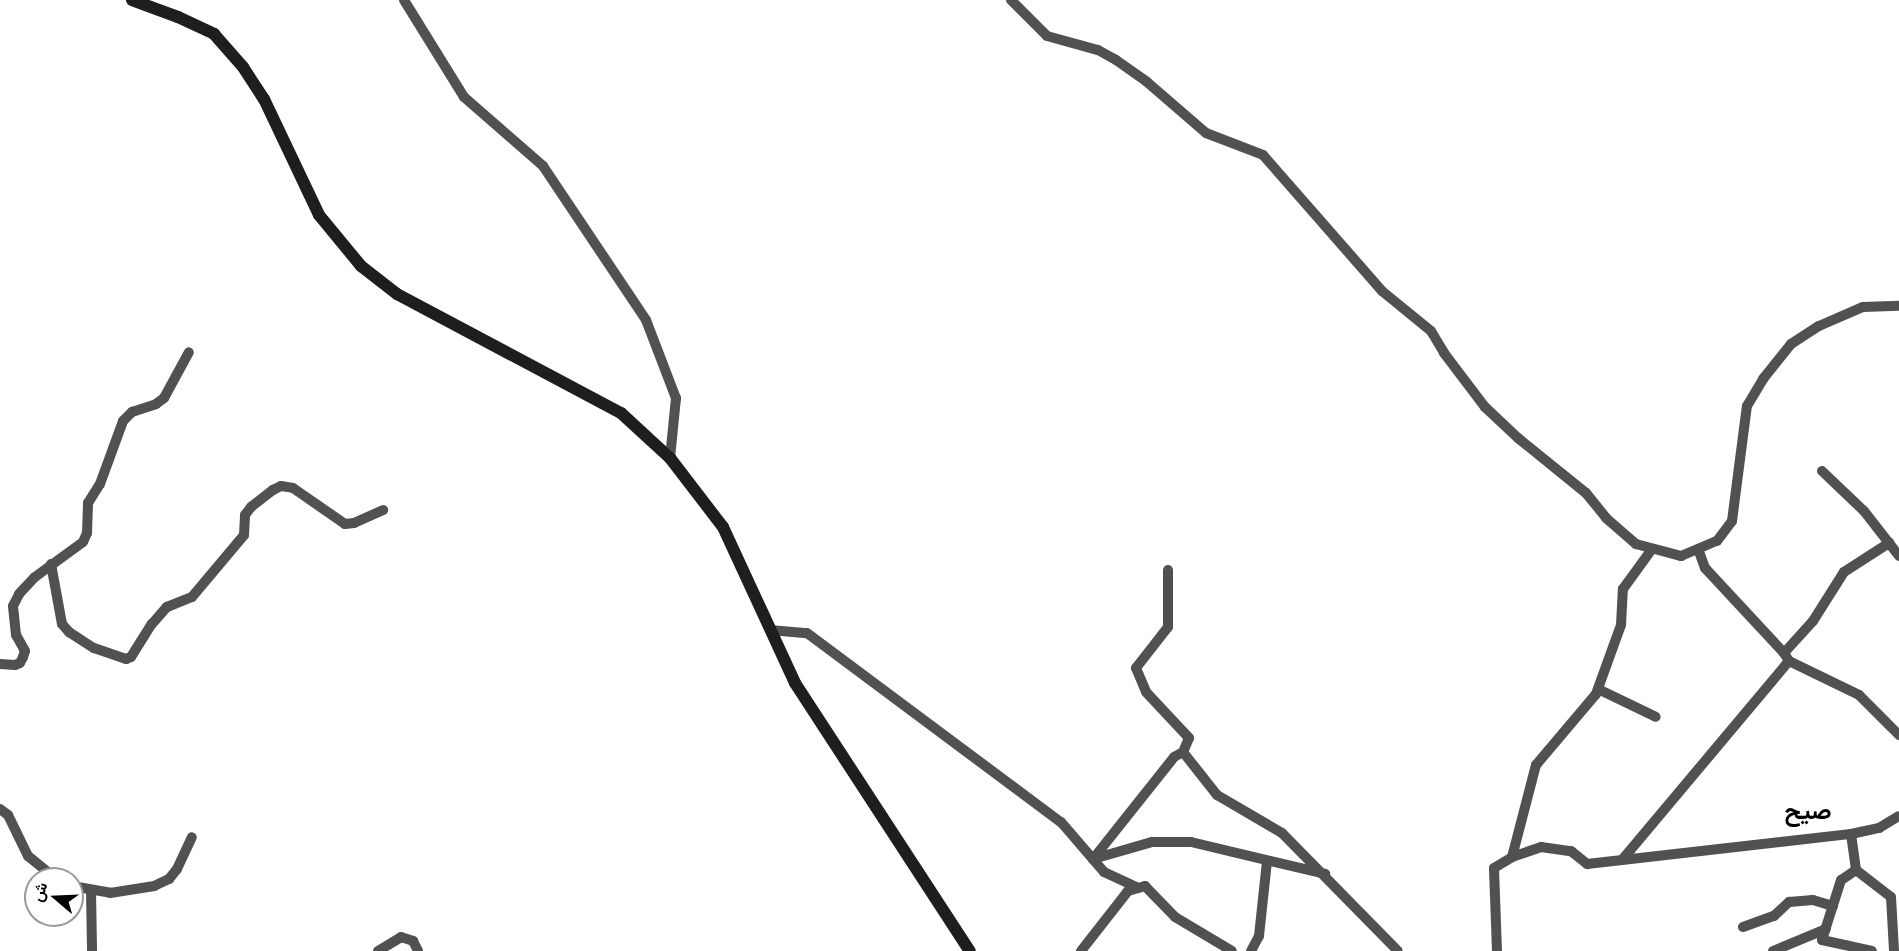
<!DOCTYPE html>
<meta charset="utf-8">
<style>
body{margin:0}
#map{position:relative;width:1899px;height:951px;overflow:hidden;background:#fff;font-family:Barlow,Vazirmatn,sans-serif}
div>[style]{position:absolute}
.street>*{height:10px;margin:-5px;padding:0 5px;transform-origin:5px;border-radius:5px;background:#515151}
.secondary>*{height:12px;margin:-6px;padding:0 6px;transform-origin:6px;border-radius:6px;background:#1e1e1e}
span{translate:-50% -50%;white-space:nowrap;text-align:center;line-height:1.15;-webkit-text-stroke:4.5px #fff;paint-order:stroke}
.district-label{font-size:24px;color:#000;font-weight:700}
.north{position:absolute;left:24px;top:867px;width:60px;height:60px;box-sizing:border-box;background:#fff;border:2px solid #999;border-radius:50%;rotate:289deg;font-size:16px;font-weight:700;line-height:24px;text-align:center;color:#000}
.north::after{content:'';display:block;margin:auto;width:21px;height:27px;background:#000;clip-path:polygon(50% 0,100% 100%,50% 72%,0 100%)}
</style>
<div id="map">
<div class="street">
<div style="left:404px;top:0;width:114px;rotate:58.3deg"></div>
<div style="left:464px;top:97px;width:105px;rotate:41.1deg"></div>
<div style="left:543px;top:166px;width:185px;rotate:56.2deg"></div>
<div style="left:646px;top:320px;width:84px;rotate:69deg"></div>
<div style="left:676px;top:398px;width:60px;rotate:95.7deg"></div>
<div style="left:1011px;top:0;width:51px;rotate:45deg"></div>
<div style="left:1047px;top:36px;width:53px;rotate:15.4deg"></div>
<div style="left:1098px;top:50px;width:21px;rotate:29deg"></div>
<div style="left:1116px;top:60px;width:38px;rotate:35deg"></div>
<div style="left:1147px;top:82px;width:78px;rotate:40.8deg"></div>
<div style="left:1206px;top:133px;width:61px;rotate:21.1deg"></div>
<div style="left:1263px;top:155px;width:181px;rotate:48.8deg"></div>
<div style="left:1382px;top:291px;width:63px;rotate:39.2deg"></div>
<div style="left:1431px;top:331px;width:26px;rotate:59deg"></div>
<div style="left:1444px;top:353px;width:68px;rotate:52.8deg"></div>
<div style="left:1485px;top:407px;width:45px;rotate:43.2deg"></div>
<div style="left:1518px;top:438px;width:87px;rotate:39deg"></div>
<div style="left:1586px;top:493px;width:32px;rotate:51deg"></div>
<div style="left:1606px;top:518px;width:40px;rotate:41deg"></div>
<div style="left:1636px;top:544px;width:47px;rotate:14.9deg"></div>
<div style="left:1681px;top:556px;width:39px;rotate:-23deg"></div>
<div style="left:1717px;top:541px;width:25px;rotate:-53deg"></div>
<div style="left:1732px;top:521px;width:116px;rotate:-82.6deg"></div>
<div style="left:1747px;top:406px;width:31px;rotate:-59deg"></div>
<div style="left:1763px;top:379px;width:45px;rotate:-51.3deg"></div>
<div style="left:1791px;top:344px;width:33px;rotate:-33deg"></div>
<div style="left:1819px;top:326px;width:48px;rotate:-23.4deg"></div>
<div style="left:1863px;top:307px;width:36px;rotate:-2deg"></div>
<div style="left:1822px;top:471px;width:58px;rotate:43.6deg"></div>
<div style="left:1864px;top:511px;width:57px;rotate:52.1deg"></div>
<div style="left:51px;top:564px;width:61px;rotate:79.6deg"></div>
<div style="left:62px;top:624px;width:11px;rotate:49deg"></div>
<div style="left:69px;top:632px;width:30px;rotate:33deg"></div>
<div style="left:94px;top:648px;width:34px;rotate:19deg"></div>
<div style="left:126px;top:659px;width:5px;rotate:-22deg"></div>
<div style="left:131px;top:657px;width:39px;rotate:-58deg"></div>
<div style="left:152px;top:624px;width:23px;rotate:-49deg"></div>
<div style="left:167px;top:607px;width:27px;rotate:-22deg"></div>
<div style="left:192px;top:597px;width:81px;rotate:-50deg"></div>
<div style="left:244px;top:535px;width:20px;rotate:-87deg"></div>
<div style="left:245px;top:515px;width:10px;rotate:-53deg"></div>
<div style="left:251px;top:507px;width:28px;rotate:-38deg"></div>
<div style="left:273px;top:490px;width:9px;rotate:-27deg"></div>
<div style="left:281px;top:486px;width:12px;rotate:9deg"></div>
<div style="left:293px;top:488px;width:63px;rotate:34.7deg"></div>
<div style="left:345px;top:524px;width:9px;rotate:-6deg"></div>
<div style="left:354px;top:523px;width:32px;rotate:-24deg"></div>
<div style="left:1168px;top:570px;width:57px;rotate:90deg"></div>
<div style="left:1168px;top:627px;width:52px;rotate:128deg"></div>
<div style="left:1136px;top:668px;width:26px;rotate:67deg"></div>
<div style="left:1146px;top:692px;width:63px;rotate:46.9deg"></div>
<div style="left:1189px;top:738px;width:15px;rotate:113deg"></div>
<div style="left:1183px;top:752px;width:55px;rotate:51.7deg"></div>
<div style="left:1217px;top:795px;width:75px;rotate:30.3deg"></div>
<div style="left:1282px;top:833px;width:165px;rotate:45.5deg"></div>
<div style="left:770px;top:630px;width:37px;rotate:5deg"></div>
<div style="left:807px;top:633px;width:317px;rotate:36.7deg"></div>
<div style="left:1061px;top:822px;width:66px;rotate:49.3deg"></div>
<div style="left:1104px;top:872px;width:38px;rotate:25deg"></div>
<div style="left:1784px;top:653px;width:43px;rotate:-47.8deg"></div>
<div style="left:1813px;top:621px;width:58px;rotate:-57.7deg"></div>
<div style="left:1844px;top:572px;width:54px;rotate:-32.8deg"></div>
<div style="left:1789px;top:661px;width:78px;rotate:25.9deg"></div>
<div style="left:1859px;top:695px;width:57px;rotate:45deg"></div>
<div style="left:0;top:664px;width:15px;rotate:4deg"></div>
<div style="left:15px;top:665px;width:5px;rotate:-22deg"></div>
<div style="left:20px;top:663px;width:7px;rotate:-63deg"></div>
<div style="left:23px;top:657px;width:6px;rotate:-72deg"></div>
<div style="left:25px;top:651px;width:18px;rotate:-119deg"></div>
<div style="left:16px;top:635px;width:19px;rotate:-96deg"></div>
<div style="left:14px;top:616px;width:10px;rotate:-96deg"></div>
<div style="left:13px;top:606px;width:13px;rotate:-63deg"></div>
<div style="left:19px;top:594px;width:23px;rotate:-47deg"></div>
<div style="left:35px;top:577px;width:59px;rotate:-36.1deg"></div>
<div style="left:83px;top:542px;width:10px;rotate:-66deg"></div>
<div style="left:87px;top:533px;width:30px;rotate:-88deg"></div>
<div style="left:88px;top:503px;width:22px;rotate:-58deg"></div>
<div style="left:100px;top:484px;width:67px;rotate:-69.9deg"></div>
<div style="left:123px;top:421px;width:13px;rotate:-45deg"></div>
<div style="left:132px;top:412px;width:25px;rotate:-18deg"></div>
<div style="left:156px;top:404px;width:10px;rotate:-37deg"></div>
<div style="left:164px;top:398px;width:52px;rotate:-61.5deg"></div>
<div style="left:1598px;top:689px;width:64px;rotate:25.8deg"></div>
<div style="left:0;top:809px;width:10px;rotate:37deg"></div>
<div style="left:8px;top:815px;width:46px;rotate:64deg"></div>
<div style="left:28px;top:856px;width:36px;rotate:39deg"></div>
<div style="left:1851px;top:834px;width:29px;rotate:-12deg"></div>
<div style="left:1879px;top:828px;width:23px;rotate:-31deg"></div>
<div style="left:1512px;top:857px;width:95px;rotate:-75.4deg"></div>
<div style="left:1536px;top:765px;width:93px;rotate:-49.8deg"></div>
<div style="left:1596px;top:694px;width:73px;rotate:-70.1deg"></div>
<div style="left:1621px;top:625px;width:36px;rotate:-87deg"></div>
<div style="left:1623px;top:589px;width:49px;rotate:-54.1deg"></div>
<div style="left:1093px;top:859px;width:61px;rotate:-16.1deg"></div>
<div style="left:1152px;top:842px;width:39px"></div>
<div style="left:1191px;top:842px;width:138px;rotate:13.4deg"></div>
<div style="left:1093px;top:859px;width:130px;rotate:-51.5deg"></div>
<div style="left:1174px;top:757px;width:10px;rotate:-29deg"></div>
<div style="left:1622px;top:860px;width:260px;rotate:-50deg"></div>
<div style="left:1789px;top:661px;width:9px;rotate:-122deg"></div>
<div style="left:1784px;top:653px;width:116px;rotate:-132.9deg"></div>
<div style="left:1705px;top:568px;width:20px;rotate:-110deg"></div>
<div style="left:1856px;top:870px;width:18px;rotate:146deg"></div>
<div style="left:1841px;top:880px;width:63px;rotate:107.6deg"></div>
<div style="left:1822px;top:940px;width:51px;rotate:12.4deg"></div>
<div style="left:72px;top:886px;width:39px;rotate:10deg"></div>
<div style="left:110px;top:893px;width:45px;rotate:-9deg"></div>
<div style="left:154px;top:886px;width:17px;rotate:-25deg"></div>
<div style="left:169px;top:879px;width:13px;rotate:-51deg"></div>
<div style="left:177px;top:869px;width:35px;rotate:-65deg"></div>
<div style="left:91px;top:891px;width:60px;rotate:89deg"></div>
<div style="left:1743px;top:927px;width:33px;rotate:-20deg"></div>
<div style="left:1774px;top:916px;width:21px;rotate:-43deg"></div>
<div style="left:1789px;top:902px;width:24px;rotate:-5deg"></div>
<div style="left:1813px;top:900px;width:21px;rotate:17deg"></div>
<div style="left:378px;top:951px;width:27px;rotate:-31deg"></div>
<div style="left:401px;top:937px;width:13px;rotate:18deg"></div>
<div style="left:413px;top:941px;width:11px;rotate:63deg"></div>
<div style="left:1081px;top:951px;width:76px;rotate:-51.9deg"></div>
<div style="left:1128px;top:891px;width:18px;rotate:-16deg"></div>
<div style="left:1145px;top:886px;width:43px;rotate:45.9deg"></div>
<div style="left:1175px;top:917px;width:66px;rotate:30.8deg"></div>
<div style="left:1251px;top:951px;width:17px;rotate:-62deg"></div>
<div style="left:1259px;top:936px;width:75px;rotate:-83.9deg"></div>
<div style="left:1497px;top:951px;width:83px;rotate:-92.1deg"></div>
<div style="left:1494px;top:868px;width:21px;rotate:-31deg"></div>
<div style="left:1512px;top:857px;width:31px;rotate:-19deg"></div>
<div style="left:1541px;top:847px;width:30px;rotate:8deg"></div>
<div style="left:1571px;top:851px;width:21px;rotate:39deg"></div>
<div style="left:1587px;top:864px;width:266px;rotate:-6.5deg"></div>
<div style="left:1851px;top:834px;width:36px;rotate:82deg"></div>
<div style="left:1856px;top:870px;width:44px;rotate:37.6deg"></div>
<div style="left:1891px;top:897px;width:54px;rotate:86.8deg"></div>
<div style="left:1773px;top:951px;width:57px;rotate:-22.5deg"></div>
</div>
<div class="secondary">
<div style="left:132px;top:0;width:49px;rotate:20.3deg"></div>
<div style="left:178px;top:17px;width:40px;rotate:25deg"></div>
<div style="left:214px;top:34px;width:44px;rotate:48.7deg"></div>
<div style="left:243px;top:67px;width:38px;rotate:57deg"></div>
<div style="left:264px;top:99px;width:128px;rotate:64.6deg"></div>
<div style="left:319px;top:215px;width:66px;rotate:50.5deg"></div>
<div style="left:361px;top:266px;width:46px;rotate:37.9deg"></div>
<div style="left:397px;top:294px;width:254px;rotate:28deg"></div>
<div style="left:621px;top:413px;width:67px;rotate:42.6deg"></div>
<div style="left:670px;top:458px;width:87px;rotate:52.5deg"></div>
<div style="left:723px;top:527px;width:172px;rotate:65.2deg"></div>
<div style="left:795px;top:683px;width:320px;rotate:56.9deg"></div>
</div>
<div class="district-label">
<span style="left:1808px;top:810px">صيح</span>
</div>
<div class="north">ش</div>
</div>
